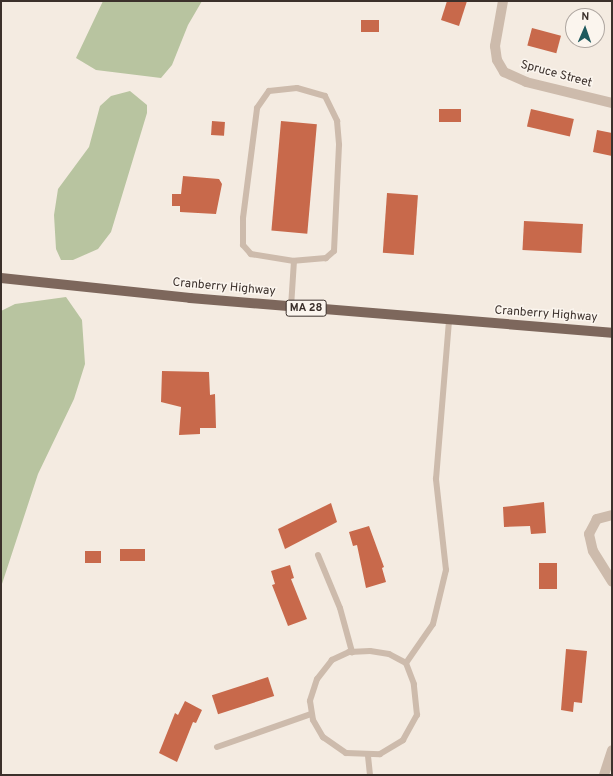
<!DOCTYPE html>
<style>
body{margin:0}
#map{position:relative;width:613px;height:776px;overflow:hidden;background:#f4ebe1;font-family:Overpass,sans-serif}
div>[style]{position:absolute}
.green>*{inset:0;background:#b8c4a0}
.building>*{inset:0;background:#c8694b;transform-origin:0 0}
.service>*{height:6px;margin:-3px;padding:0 3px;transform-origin:3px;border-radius:3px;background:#cdbbac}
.minor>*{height:10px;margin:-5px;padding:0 5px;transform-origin:5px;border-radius:5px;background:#cdbbac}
.primary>*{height:10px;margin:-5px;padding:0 5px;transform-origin:5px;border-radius:5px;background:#7d675c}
span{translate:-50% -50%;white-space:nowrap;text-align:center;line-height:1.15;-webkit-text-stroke:3px #fbf5ee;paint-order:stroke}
.shield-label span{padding:1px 3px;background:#fbf5ee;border:1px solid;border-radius:3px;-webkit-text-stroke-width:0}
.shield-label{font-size:11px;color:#3b302b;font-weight:700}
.street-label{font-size:12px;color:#3b302b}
.frame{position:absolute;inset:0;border:2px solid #3b302b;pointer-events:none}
.north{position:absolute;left:565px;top:8px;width:40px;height:40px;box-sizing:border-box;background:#fbf5ee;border:1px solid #aea6a0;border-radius:50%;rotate:2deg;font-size:11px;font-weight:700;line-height:16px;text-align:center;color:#3b302b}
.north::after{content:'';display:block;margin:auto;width:14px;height:18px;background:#1f5a5e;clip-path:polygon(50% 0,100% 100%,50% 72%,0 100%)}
</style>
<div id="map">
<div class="green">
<div style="clip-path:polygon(103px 1px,202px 1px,188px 25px,172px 65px,161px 78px,96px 70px,76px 58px)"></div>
<div style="clip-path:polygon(130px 91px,147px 105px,147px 113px,111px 232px,98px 249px,73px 260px,61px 260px,56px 249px,54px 215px,58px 189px,89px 147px,100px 106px,111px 96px)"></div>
<div style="clip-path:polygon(66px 297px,82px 320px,85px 364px,74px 399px,38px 474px,1px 587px,1px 311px,15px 304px)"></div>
</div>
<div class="building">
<div style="clip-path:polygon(447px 1px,467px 1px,459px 26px,441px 20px)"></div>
<div style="left:379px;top:20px;width:12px;height:18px;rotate:90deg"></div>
<div style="left:532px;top:28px;width:30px;height:18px;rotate:15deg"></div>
<div style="left:439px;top:109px;width:22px;height:13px"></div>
<div style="left:531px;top:109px;width:44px;height:18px;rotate:13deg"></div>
<div style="left:212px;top:121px;width:13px;height:14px;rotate:4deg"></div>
<div style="left:281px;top:121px;width:36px;height:110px;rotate:5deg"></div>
<div style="clip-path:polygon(597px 130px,612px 133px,612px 156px,593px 152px)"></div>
<div style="clip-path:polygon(183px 176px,219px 179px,222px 184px,216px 214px,180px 212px,180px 206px,172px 206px,172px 194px,181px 194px)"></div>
<div style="left:387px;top:193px;width:31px;height:60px;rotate:4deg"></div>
<div style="left:524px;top:221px;width:59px;height:29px;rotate:3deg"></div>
<div style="clip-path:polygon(162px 371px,209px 372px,210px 395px,215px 394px,216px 428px,200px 428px,200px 434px,179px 435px,181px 407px,161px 402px)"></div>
<div style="clip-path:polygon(544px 502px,546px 533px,531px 534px,530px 526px,504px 527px,503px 507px)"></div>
<div style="clip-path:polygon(331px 503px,337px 522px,285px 549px,278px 529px)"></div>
<div style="clip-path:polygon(369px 526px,384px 567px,382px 568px,386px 582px,366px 588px,357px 545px,353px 546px,349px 532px)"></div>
<div style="left:145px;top:549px;width:12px;height:25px;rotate:90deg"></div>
<div style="left:85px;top:551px;width:16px;height:12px"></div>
<div style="left:539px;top:563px;width:18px;height:26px"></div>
<div style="clip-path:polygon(290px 565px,294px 578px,291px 579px,307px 619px,288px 626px,272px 585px,275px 584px,271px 571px)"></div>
<div style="clip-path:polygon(566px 649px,587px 651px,582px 703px,574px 702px,573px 712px,561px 710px)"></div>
<div style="left:268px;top:677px;width:20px;height:59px;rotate:72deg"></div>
<div style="clip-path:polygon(185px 701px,202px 710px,196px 723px,193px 722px,177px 762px,159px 753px,175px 713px,178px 715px)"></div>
</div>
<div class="service">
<div style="left:297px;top:88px;width:29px;rotate:16deg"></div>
<div style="left:325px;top:96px;width:28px;rotate:64deg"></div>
<div style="left:337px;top:121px;width:24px;rotate:85deg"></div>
<div style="left:339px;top:145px;width:106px;rotate:92.7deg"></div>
<div style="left:334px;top:251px;width:11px;rotate:139deg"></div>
<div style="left:326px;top:258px;width:32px;rotate:175deg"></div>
<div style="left:294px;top:261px;width:44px;rotate:-170.8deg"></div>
<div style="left:251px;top:254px;width:12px;rotate:-132deg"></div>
<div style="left:243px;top:245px;width:27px;rotate:-90deg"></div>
<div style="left:243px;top:218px;width:111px;rotate:-82.7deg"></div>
<div style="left:257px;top:108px;width:21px;rotate:-55deg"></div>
<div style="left:269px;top:91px;width:28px;rotate:-6deg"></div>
<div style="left:291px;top:307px;width:46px;rotate:-86.3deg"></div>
<div style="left:318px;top:555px;width:57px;rotate:67.5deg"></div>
<div style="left:340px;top:608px;width:46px;rotate:74.7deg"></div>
<div style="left:406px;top:663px;width:19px;rotate:-152deg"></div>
<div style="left:389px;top:654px;width:19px;rotate:-171deg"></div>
<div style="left:370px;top:651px;width:21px;rotate:177deg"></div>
<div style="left:349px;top:652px;width:19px;rotate:155deg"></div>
<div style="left:332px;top:660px;width:24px;rotate:128deg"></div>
<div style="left:317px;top:679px;width:23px;rotate:108deg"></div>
<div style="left:310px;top:701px;width:19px;rotate:81deg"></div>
<div style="left:313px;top:720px;width:20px;rotate:60deg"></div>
<div style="left:323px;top:737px;width:28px;rotate:35deg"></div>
<div style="left:346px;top:753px;width:34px;rotate:2deg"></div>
<div style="left:380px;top:754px;width:27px;rotate:-31deg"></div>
<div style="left:403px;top:740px;width:29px;rotate:-61deg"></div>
<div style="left:417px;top:715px;width:31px;rotate:-96deg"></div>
<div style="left:414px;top:684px;width:22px;rotate:-111deg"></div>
<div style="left:406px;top:663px;width:47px;rotate:-55.3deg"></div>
<div style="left:433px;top:624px;width:56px;rotate:-76.5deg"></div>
<div style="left:446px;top:570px;width:92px;rotate:-96.3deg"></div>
<div style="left:436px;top:479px;width:160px;rotate:-85.3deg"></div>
<div style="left:217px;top:747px;width:100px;rotate:-19.3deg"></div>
<div style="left:368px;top:756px;width:19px;rotate:84deg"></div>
</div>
<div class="minor">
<div style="left:503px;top:1px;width:46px;rotate:100.1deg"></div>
<div style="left:495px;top:46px;width:14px;rotate:82deg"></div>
<div style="left:497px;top:60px;width:14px;rotate:60deg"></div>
<div style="left:504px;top:72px;width:24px;rotate:24deg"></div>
<div style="left:526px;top:82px;width:89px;rotate:13.7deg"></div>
<div style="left:612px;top:515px;width:16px;rotate:165deg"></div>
<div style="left:597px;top:519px;width:17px;rotate:118deg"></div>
<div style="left:589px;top:534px;width:17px;rotate:77deg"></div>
<div style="left:593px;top:551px;width:36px;rotate:58deg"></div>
<div style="left:604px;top:775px;width:26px;rotate:-72deg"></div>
</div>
<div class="primary">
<div style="left:1px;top:278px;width:190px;rotate:6deg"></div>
<div style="left:190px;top:298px;width:423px;rotate:4.7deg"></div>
</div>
<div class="shield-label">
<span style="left:306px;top:308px">MA 28</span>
</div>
<div class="street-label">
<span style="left:556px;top:75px;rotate:15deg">Spruce Street</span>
<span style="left:224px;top:288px;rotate:5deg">Cranberry Highway</span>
<span style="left:546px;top:315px;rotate:4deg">Cranberry Highway</span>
</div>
<div class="frame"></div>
<div class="north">N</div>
</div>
